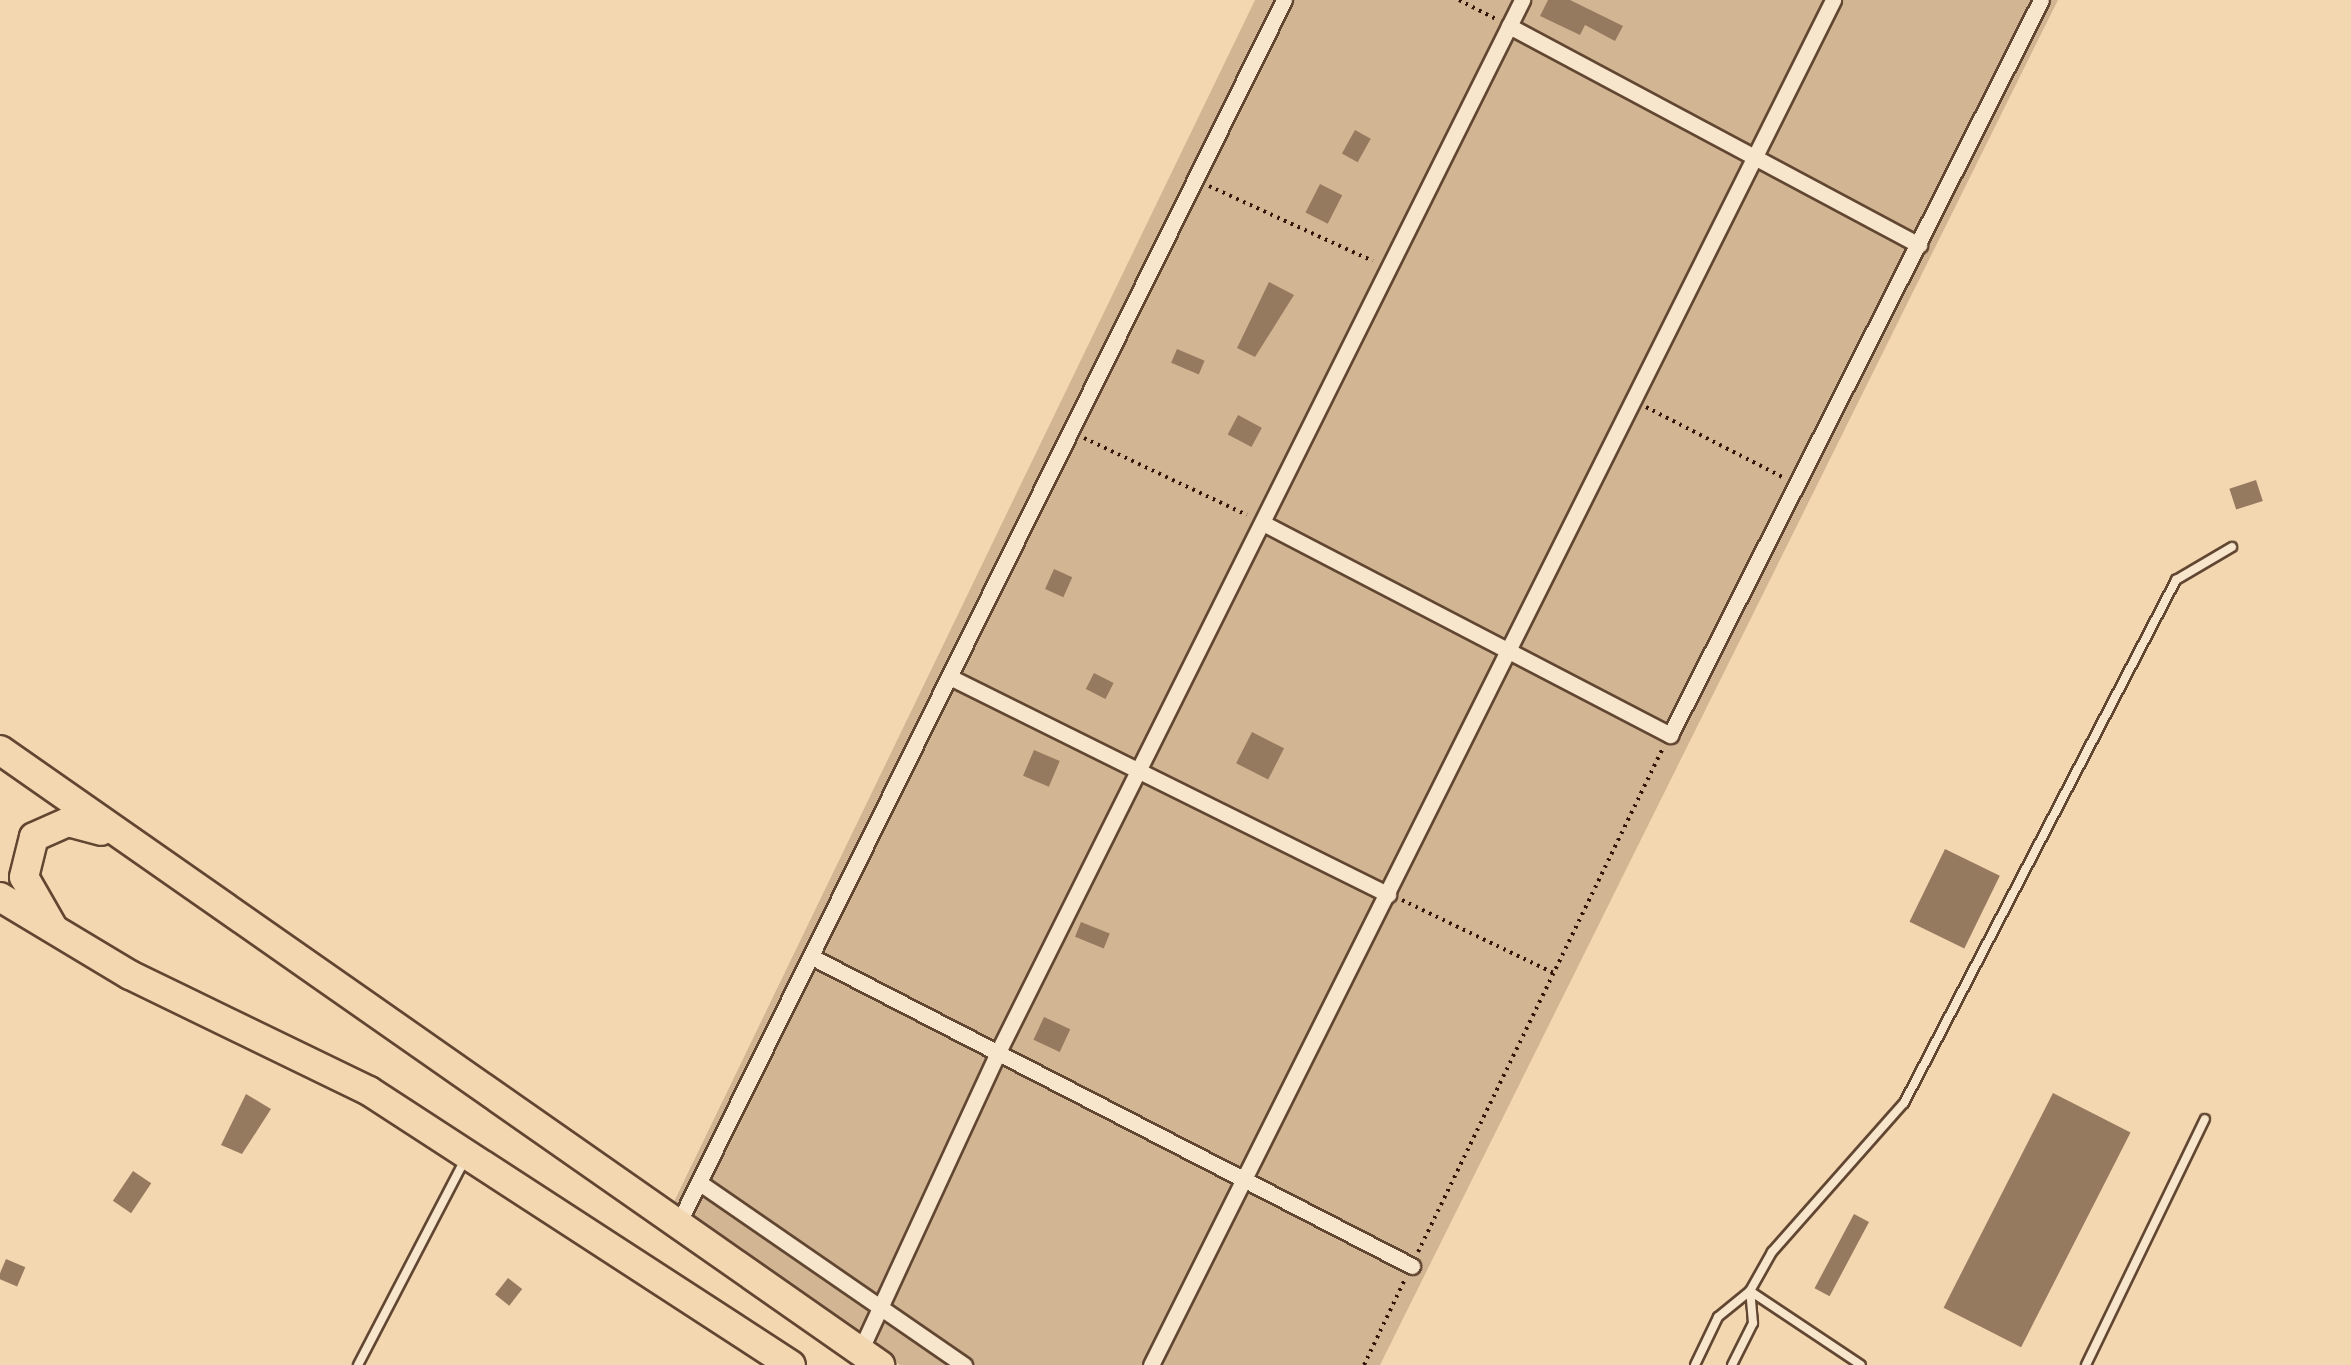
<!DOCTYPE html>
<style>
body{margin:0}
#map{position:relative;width:2351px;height:1365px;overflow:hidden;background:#f3d7b0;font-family:Cardo,serif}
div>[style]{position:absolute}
.green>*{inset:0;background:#d2b693}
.building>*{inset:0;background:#957a5f;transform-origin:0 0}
.path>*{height:4px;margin-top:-2px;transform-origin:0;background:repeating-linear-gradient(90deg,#301508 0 2.5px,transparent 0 7.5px)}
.roads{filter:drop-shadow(2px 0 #614632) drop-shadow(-2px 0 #614632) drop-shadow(0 2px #614632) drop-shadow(0 -2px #614632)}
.lane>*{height:8px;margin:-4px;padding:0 4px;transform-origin:4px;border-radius:4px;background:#f7e5cc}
.street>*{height:15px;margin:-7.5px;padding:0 7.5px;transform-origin:7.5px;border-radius:7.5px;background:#f7e5cc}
.highway>*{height:28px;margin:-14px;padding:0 14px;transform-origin:14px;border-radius:14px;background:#f3d7b0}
span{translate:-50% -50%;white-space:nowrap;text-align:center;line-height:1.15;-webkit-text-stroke:8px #f7e5cc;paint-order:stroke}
</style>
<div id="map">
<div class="green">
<div style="clip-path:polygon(1255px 0,2058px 0,1380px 1365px,900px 1365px,670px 1210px)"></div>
</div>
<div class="building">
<div style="clip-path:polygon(1548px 0,1570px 0,1623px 26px,1615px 41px,1585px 25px,1580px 35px,1540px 16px)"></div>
<div style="left:1355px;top:130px;width:18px;height:27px;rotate:29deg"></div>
<div style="left:1320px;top:184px;width:25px;height:32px;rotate:27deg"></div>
<div style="clip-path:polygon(1269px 282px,1294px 295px,1255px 357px,1237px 348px)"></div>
<div style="left:1177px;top:349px;width:30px;height:15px;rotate:23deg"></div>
<div style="left:1238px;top:415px;width:27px;height:22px;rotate:28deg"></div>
<div style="left:2256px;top:480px;width:22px;height:28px;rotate:72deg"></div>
<div style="left:1054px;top:569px;width:20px;height:22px;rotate:24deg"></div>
<div style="left:1094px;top:673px;width:22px;height:18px;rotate:27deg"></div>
<div style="left:1252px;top:732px;width:36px;height:35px;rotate:27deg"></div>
<div style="left:1034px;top:750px;width:28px;height:28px;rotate:23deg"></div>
<div style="left:1945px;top:849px;width:61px;height:81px;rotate:26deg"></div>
<div style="left:1081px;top:922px;width:31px;height:16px;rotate:22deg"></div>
<div style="left:1044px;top:1017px;width:29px;height:25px;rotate:25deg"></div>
<div style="left:2053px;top:1093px;width:87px;height:241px;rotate:27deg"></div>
<div style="clip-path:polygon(246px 1094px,271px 1109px,242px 1154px,221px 1145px)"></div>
<div style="left:133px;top:1171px;width:22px;height:36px;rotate:34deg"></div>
<div style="left:1854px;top:1214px;width:17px;height:84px;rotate:28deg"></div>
<div style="left:6px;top:1259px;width:21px;height:21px;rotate:23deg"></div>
<div style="left:508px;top:1278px;width:18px;height:21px;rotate:38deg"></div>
</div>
<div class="path">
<div style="left:1459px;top:0;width:42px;rotate:27.2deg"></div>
<div style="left:1209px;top:186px;width:180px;rotate:24.6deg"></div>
<div style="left:1646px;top:407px;width:155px;rotate:27.2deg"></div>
<div style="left:1084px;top:438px;width:180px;rotate:25.3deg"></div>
<div style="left:1402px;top:900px;width:169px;rotate:25.7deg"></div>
<div style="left:1418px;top:1252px;width:560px;rotate:-64.08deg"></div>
<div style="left:1364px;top:1365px;width:95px;rotate:-64.5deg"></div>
</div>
<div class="roads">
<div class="lane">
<div style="left:1750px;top:1291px;width:133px;rotate:33.7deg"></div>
<div style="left:358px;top:1365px;width:230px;rotate:-62.5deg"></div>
<div style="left:1695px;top:1365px;width:53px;rotate:-64.4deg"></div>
<div style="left:1718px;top:1317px;width:41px;rotate:-39.1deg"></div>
<div style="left:1750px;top:1291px;width:45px;rotate:-60.6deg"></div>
<div style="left:1772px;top:1252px;width:199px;rotate:-48.5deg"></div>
<div style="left:1904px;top:1103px;width:590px;rotate:-62.52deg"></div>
<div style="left:2176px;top:580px;width:65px;rotate:-30.5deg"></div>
<div style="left:1732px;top:1365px;width:47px;rotate:-63.4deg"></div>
<div style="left:1753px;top:1323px;width:32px;rotate:-95deg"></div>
<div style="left:2086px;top:1365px;width:273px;rotate:-64.2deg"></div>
</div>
<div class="street">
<div style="left:1509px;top:26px;width:465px;rotate:28.1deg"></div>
<div style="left:1265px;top:524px;width:457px;rotate:27.5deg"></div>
<div style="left:1670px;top:735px;width:823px;rotate:-63.22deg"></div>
<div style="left:952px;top:678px;width:487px;rotate:26.4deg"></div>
<div style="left:812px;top:957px;width:675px;rotate:27.25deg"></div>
<div style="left:700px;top:1183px;width:321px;rotate:34.6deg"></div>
<div style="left:677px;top:1226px;width:1368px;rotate:-63.66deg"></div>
<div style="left:860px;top:1351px;width:327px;rotate:-65.2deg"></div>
<div style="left:997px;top:1054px;width:1178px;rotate:-63.52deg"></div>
<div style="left:1151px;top:1365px;width:1526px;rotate:-63.45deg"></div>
</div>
<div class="highway">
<div style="left:0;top:750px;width:1074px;rotate:34.95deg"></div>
<div style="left:0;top:897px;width:152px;rotate:31deg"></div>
<div style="left:130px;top:975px;width:266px;rotate:25.9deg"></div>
<div style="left:369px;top:1091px;width:503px;rotate:33deg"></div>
<div style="left:52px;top:926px;width:56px;rotate:-119.7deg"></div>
<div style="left:24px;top:877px;width:41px;rotate:-76deg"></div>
<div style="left:34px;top:837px;width:37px;rotate:-24deg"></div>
<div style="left:68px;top:822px;width:34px;rotate:15deg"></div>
</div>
</div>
</div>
